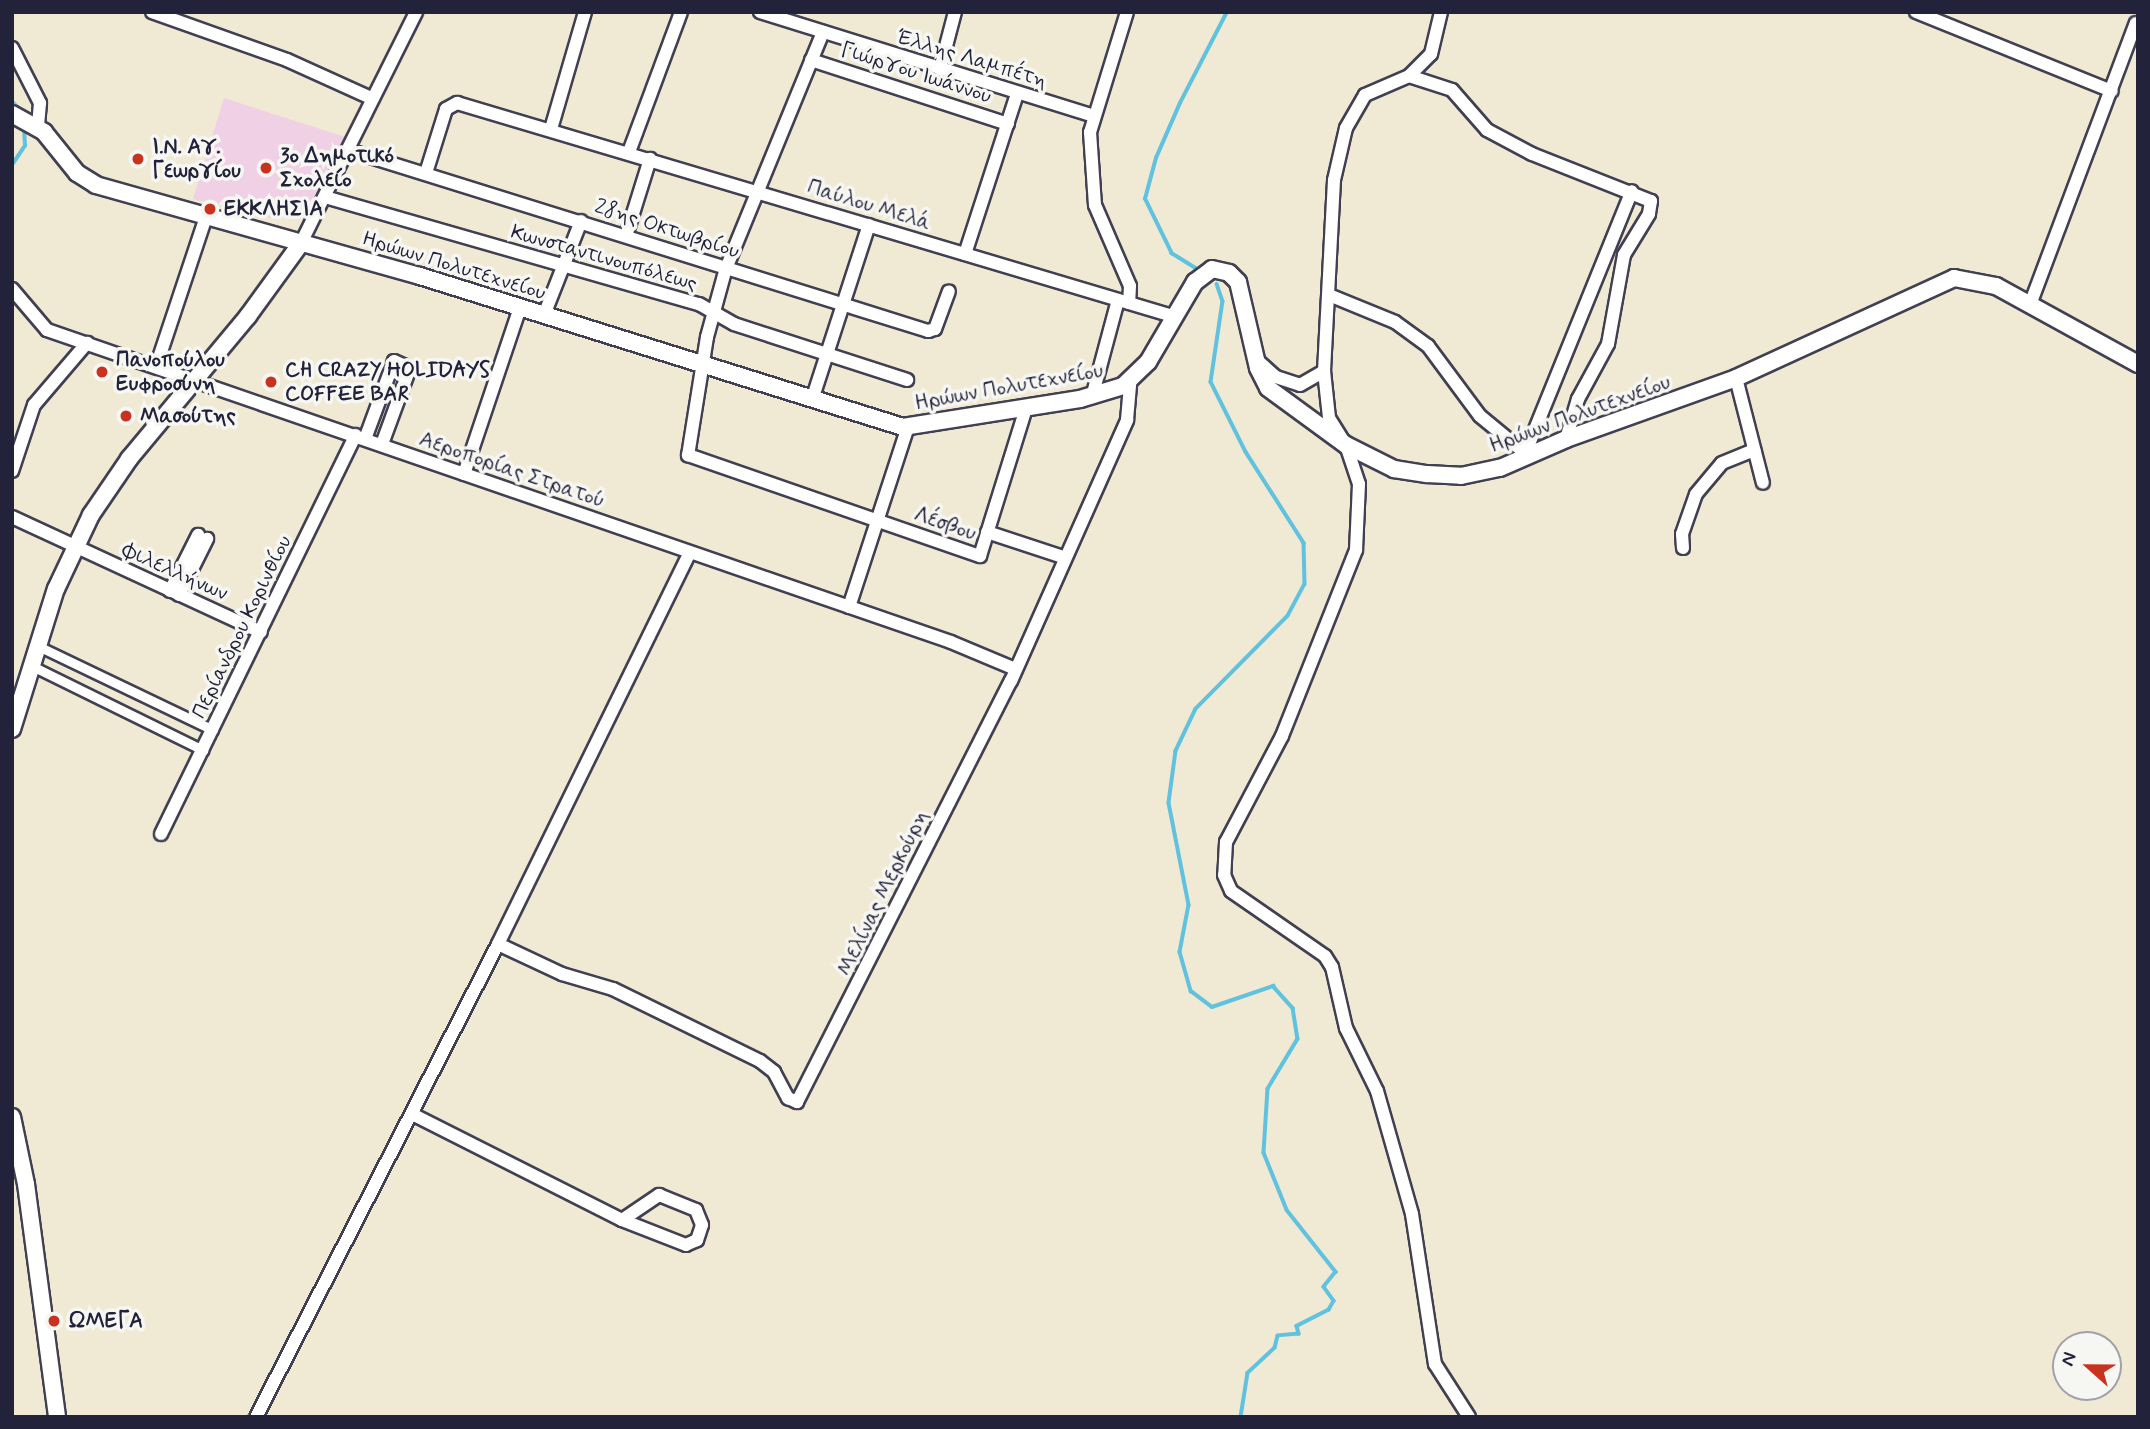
<!DOCTYPE html>
<meta charset="utf-8">
<style>
body{margin:0}
#map{position:relative;width:2150px;height:1429px;overflow:hidden;background:#f0e9d4;font-family:Mynerve,sans-serif}
div>[style]{position:absolute}
.built>*{inset:0;background:#efd0e5}
.stream>*{height:3.5px;margin:-1.75px;padding:0 1.75px;transform-origin:1.75px;border-radius:1.75px;background:#60c2de}
.roads{filter:drop-shadow(2px 0 #414052) drop-shadow(-2px 0 #414052) drop-shadow(0 2px #414052) drop-shadow(0 -2px #414052)}
.pedestrian>*{height:9px;margin:-4.5px;padding:0 4.5px;transform-origin:4.5px;border-radius:4.5px;background:#fff}
.minor>*{height:12px;margin:-6px;padding:0 6px;transform-origin:6px;border-radius:6px;background:#fff}
.tertiary>*{height:16px;margin:-8px;padding:0 8px;transform-origin:8px;border-radius:8px;background:#fff}
.dots>*{width:19px;height:19px;translate:-50% -50%;box-sizing:border-box;border:4px solid #f6f6f2;border-radius:50%}
span{translate:-50% -50%;white-space:nowrap;text-align:center;line-height:1.15;-webkit-text-stroke:7px #f6f6f2;paint-order:stroke}
.street-label{font-size:21px;color:#22223b}
.poi-label{font-size:21px;color:#22223b;font-weight:700}
.left{translate:0 -50%;text-align:left}
.frame{position:absolute;inset:0;border:14px solid #22223b;pointer-events:none}
.north{position:absolute;left:2052px;top:1331px;width:70px;height:70px;box-sizing:border-box;background:#f6f6f2;border:2px solid #a1a1a9;border-radius:50%;rotate:291deg;font-size:19px;font-weight:700;line-height:28px;text-align:center;color:#22223b}
.north::after{content:'';display:block;margin:auto;width:24px;height:32px;background:#c8321e;clip-path:polygon(50% 0,100% 100%,50% 72%,0 100%)}
</style>
<div id="map">
<div class="built">
<div style="clip-path:polygon(224px 98px,345px 137px,304px 215px,269px 218px,193px 199px)"></div>
</div>
<div class="stream">
<div style="left:12px;top:101px;width:12px;rotate:48deg"></div>
<div style="left:12px;top:165px;width:23px;rotate:-56deg"></div>
<div style="left:25px;top:146px;width:19px;rotate:-93deg"></div>
<div style="left:1198px;top:270px;width:31px;rotate:-148deg"></div>
<div style="left:1172px;top:254px;width:61px;rotate:-116.1deg"></div>
<div style="left:1145px;top:199px;width:42px;rotate:-75deg"></div>
<div style="left:1156px;top:158px;width:60px;rotate:-66.4deg"></div>
<div style="left:1180px;top:103px;width:102px;rotate:-62.7deg"></div>
<div style="left:1217px;top:284px;width:18px;rotate:71deg"></div>
<div style="left:1223px;top:301px;width:82px;rotate:98.4deg"></div>
<div style="left:1211px;top:382px;width:78px;rotate:63.4deg"></div>
<div style="left:1246px;top:452px;width:108px;rotate:57.5deg"></div>
<div style="left:1304px;top:543px;width:41px;rotate:88.6deg"></div>
<div style="left:1305px;top:584px;width:36px;rotate:118deg"></div>
<div style="left:1288px;top:616px;width:131px;rotate:134.7deg"></div>
<div style="left:1196px;top:709px;width:47px;rotate:115.5deg"></div>
<div style="left:1176px;top:751px;width:52px;rotate:97.7deg"></div>
<div style="left:1169px;top:803px;width:104px;rotate:78.9deg"></div>
<div style="left:1189px;top:905px;width:48px;rotate:100.8deg"></div>
<div style="left:1180px;top:952px;width:41px;rotate:74.2deg"></div>
<div style="left:1191px;top:991px;width:26px;rotate:37deg"></div>
<div style="left:1212px;top:1007px;width:65px;rotate:-19deg"></div>
<div style="left:1273px;top:986px;width:30px;rotate:48deg"></div>
<div style="left:1293px;top:1008px;width:31px;rotate:81deg"></div>
<div style="left:1298px;top:1039px;width:58px;rotate:121deg"></div>
<div style="left:1268px;top:1089px;width:64px;rotate:93.6deg"></div>
<div style="left:1264px;top:1153px;width:61px;rotate:68deg"></div>
<div style="left:1287px;top:1210px;width:79px;rotate:51.7deg"></div>
<div style="left:1336px;top:1272px;width:19px;rotate:129deg"></div>
<div style="left:1324px;top:1287px;width:17px;rotate:54deg"></div>
<div style="left:1334px;top:1301px;width:10px;rotate:119deg"></div>
<div style="left:1329px;top:1310px;width:36px;rotate:153deg"></div>
<div style="left:1297px;top:1326px;width:8px;rotate:76deg"></div>
<div style="left:1299px;top:1334px;width:21px;rotate:175deg"></div>
<div style="left:1278px;top:1336px;width:12px;rotate:104deg"></div>
<div style="left:1275px;top:1348px;width:37px;rotate:137deg"></div>
<div style="left:1248px;top:1373px;width:45px;rotate:99deg"></div>
</div>
<div class="roads">
<div class="pedestrian">
<div style="left:38px;top:646px;width:194px;rotate:25.6deg"></div>
<div style="left:32px;top:666px;width:191px;rotate:26.2deg"></div>
</div>
<div class="minor">
<div style="left:152px;top:12px;width:143px;rotate:19.6deg"></div>
<div style="left:287px;top:60px;width:94px;rotate:24.4deg"></div>
<div style="left:760px;top:12px;width:349px;rotate:17.3deg"></div>
<div style="left:1127px;top:12px;width:126px;rotate:107.1deg"></div>
<div style="left:1090px;top:132px;width:73px;rotate:86.1deg"></div>
<div style="left:1095px;top:205px;width:88px;rotate:66.6deg"></div>
<div style="left:1130px;top:286px;width:17px;rotate:93deg"></div>
<div style="left:1916px;top:12px;width:211px;rotate:22deg"></div>
<div style="left:823px;top:32px;width:255px;rotate:112.3deg"></div>
<div style="left:726px;top:268px;width:72px;rotate:105.4deg"></div>
<div style="left:707px;top:337px;width:120px;rotate:99.1deg"></div>
<div style="left:688px;top:455px;width:309px;rotate:19.1deg"></div>
<div style="left:980px;top:556px;width:155px;rotate:-72.7deg"></div>
<div style="left:12px;top:48px;width:62px;rotate:63deg"></div>
<div style="left:40px;top:103px;width:25px;rotate:95deg"></div>
<div style="left:811px;top:60px;width:207px;rotate:18deg"></div>
<div style="left:940px;top:69px;width:59px;rotate:-75.3deg"></div>
<div style="left:1409px;top:76px;width:45px;rotate:18deg"></div>
<div style="left:1452px;top:90px;width:53px;rotate:48.8deg"></div>
<div style="left:1487px;top:130px;width:51px;rotate:28.1deg"></div>
<div style="left:1532px;top:154px;width:128px;rotate:21.6deg"></div>
<div style="left:1651px;top:201px;width:13px;rotate:99deg"></div>
<div style="left:1649px;top:214px;width:48px;rotate:121.4deg"></div>
<div style="left:1624px;top:255px;width:90px;rotate:100.2deg"></div>
<div style="left:1608px;top:344px;width:63px;rotate:118.6deg"></div>
<div style="left:1578px;top:399px;width:42px;rotate:106.7deg"></div>
<div style="left:551px;top:129px;width:122px;rotate:-73.8deg"></div>
<div style="left:348px;top:150px;width:608px;rotate:17.33deg"></div>
<div style="left:928px;top:331px;width:7px;rotate:-16deg"></div>
<div style="left:935px;top:329px;width:40px;rotate:-69.8deg"></div>
<div style="left:629px;top:152px;width:149px;rotate:-69.6deg"></div>
<div style="left:426px;top:173px;width:67px;rotate:-72.6deg"></div>
<div style="left:446px;top:109px;width:13px;rotate:-29deg"></div>
<div style="left:457px;top:103px;width:750px;rotate:16.57deg"></div>
<div style="left:325px;top:197px;width:389px;rotate:16deg"></div>
<div style="left:699px;top:304px;width:40px;rotate:29.7deg"></div>
<div style="left:734px;top:324px;width:182px;rotate:17.9deg"></div>
<div style="left:626px;top:236px;width:81px;rotate:-72.7deg"></div>
<div style="left:301px;top:243px;width:258px;rotate:-63.5deg"></div>
<div style="left:965px;top:254px;width:168px;rotate:-72deg"></div>
<div style="left:12px;top:289px;width:54px;rotate:49.5deg"></div>
<div style="left:47px;top:330px;width:956px;rotate:19.04deg"></div>
<div style="left:951px;top:642px;width:67px;rotate:22.8deg"></div>
<div style="left:1329px;top:295px;width:71px;rotate:22.2deg"></div>
<div style="left:1395px;top:322px;width:41px;rotate:36deg"></div>
<div style="left:1428px;top:346px;width:87px;rotate:53.4deg"></div>
<div style="left:1480px;top:416px;width:58px;rotate:39.4deg"></div>
<div style="left:1525px;top:453px;width:6px"></div>
<div style="left:2031px;top:302px;width:298px;rotate:-69.4deg"></div>
<div style="left:544px;top:315px;width:101px;rotate:-68.5deg"></div>
<div style="left:1257px;top:360px;width:25px;rotate:42deg"></div>
<div style="left:1276px;top:377px;width:25px;rotate:18deg"></div>
<div style="left:1300px;top:385px;width:28px;rotate:-30deg"></div>
<div style="left:1324px;top:371px;width:191px;rotate:-87deg"></div>
<div style="left:1334px;top:180px;width:53px;rotate:-77deg"></div>
<div style="left:1346px;top:128px;width:38px;rotate:-60deg"></div>
<div style="left:1365px;top:95px;width:48px;rotate:-23.4deg"></div>
<div style="left:1409px;top:76px;width:31px;rotate:-45deg"></div>
<div style="left:1431px;top:54px;width:43px;rotate:-76.6deg"></div>
<div style="left:156px;top:367px;width:161px;rotate:-71.6deg"></div>
<div style="left:1324px;top:371px;width:47px;rotate:83.9deg"></div>
<div style="left:1329px;top:418px;width:32px;rotate:58deg"></div>
<div style="left:1346px;top:445px;width:41px;rotate:71.6deg"></div>
<div style="left:1359px;top:484px;width:66px;rotate:92.6deg"></div>
<div style="left:1356px;top:550px;width:200px;rotate:111.7deg"></div>
<div style="left:1282px;top:736px;width:120px;rotate:117.8deg"></div>
<div style="left:1226px;top:842px;width:33px;rotate:93deg"></div>
<div style="left:1224px;top:875px;width:17px;rotate:66deg"></div>
<div style="left:1231px;top:891px;width:114px;rotate:34.7deg"></div>
<div style="left:1325px;top:956px;width:13px;rotate:58deg"></div>
<div style="left:1332px;top:967px;width:63px;rotate:77.1deg"></div>
<div style="left:1346px;top:1028px;width:70px;rotate:63.8deg"></div>
<div style="left:1377px;top:1091px;width:128px;rotate:74.1deg"></div>
<div style="left:1412px;top:1214px;width:152px;rotate:81.3deg"></div>
<div style="left:1435px;top:1364px;width:63px;rotate:57.3deg"></div>
<div style="left:1736px;top:378px;width:108px;rotate:75.6deg"></div>
<div style="left:1092px;top:397px;width:100px;rotate:-75deg"></div>
<div style="left:812px;top:400px;width:184px;rotate:-72deg"></div>
<div style="left:365px;top:439px;width:83px;rotate:-69.6deg"></div>
<div style="left:394px;top:361px;width:17px;rotate:24deg"></div>
<div style="left:410px;top:368px;width:81px;rotate:110.2deg"></div>
<div style="left:1523px;top:459px;width:289px;rotate:-67.9deg"></div>
<div style="left:12px;top:471px;width:70px;rotate:-71.6deg"></div>
<div style="left:34px;top:405px;width:82px;rotate:-49.5deg"></div>
<div style="left:464px;top:474px;width:175px;rotate:-71.4deg"></div>
<div style="left:12px;top:517px;width:274px;rotate:24.8deg"></div>
<div style="left:987px;top:532px;width:80px;rotate:18.2deg"></div>
<div style="left:1683px;top:548px;width:14px;rotate:-94deg"></div>
<div style="left:1682px;top:534px;width:42px;rotate:-70.7deg"></div>
<div style="left:1696px;top:494px;width:40px;rotate:-50deg"></div>
<div style="left:1722px;top:463px;width:35px;rotate:-22deg"></div>
<div style="left:170px;top:591px;width:63px;rotate:-63.4deg"></div>
<div style="left:179px;top:595px;width:63px;rotate:-63.4deg"></div>
<div style="left:849px;top:607px;width:189px;rotate:-71.9deg"></div>
<div style="left:161px;top:834px;width:444px;rotate:-64deg"></div>
<div style="left:498px;top:944px;width:71px;rotate:25.1deg"></div>
<div style="left:562px;top:974px;width:53px;rotate:16.4deg"></div>
<div style="left:613px;top:989px;width:164px;rotate:26.1deg"></div>
<div style="left:760px;top:1061px;width:18px;rotate:38deg"></div>
<div style="left:774px;top:1072px;width:30px;rotate:62deg"></div>
<div style="left:788px;top:1098px;width:10px;rotate:24deg"></div>
<div style="left:797px;top:1102px;width:472px;rotate:-63.1deg"></div>
<div style="left:1011px;top:681px;width:286px;rotate:-66deg"></div>
<div style="left:1127px;top:420px;width:38px;rotate:-85deg"></div>
<div style="left:412px;top:1114px;width:235px;rotate:26.8deg"></div>
<div style="left:622px;top:1220px;width:45px;rotate:-34deg"></div>
<div style="left:659px;top:1195px;width:40px;rotate:22deg"></div>
<div style="left:696px;top:1210px;width:16px;rotate:68deg"></div>
<div style="left:702px;top:1225px;width:16px;rotate:108deg"></div>
<div style="left:697px;top:1240px;width:12px;rotate:156deg"></div>
<div style="left:686px;top:1245px;width:69px;rotate:-158.7deg"></div>
<div style="left:256px;top:1417px;width:531px;rotate:-62.9deg"></div>
<div style="left:498px;top:944px;width:436px;rotate:-63.9deg"></div>
</div>
<div class="tertiary">
<div style="left:12px;top:114px;width:37px;rotate:29deg"></div>
<div style="left:44px;top:132px;width:53px;rotate:51.2deg"></div>
<div style="left:77px;top:173px;width:22px;rotate:32deg"></div>
<div style="left:96px;top:185px;width:337px;rotate:15.7deg"></div>
<div style="left:420px;top:276px;width:506px;rotate:17.36deg"></div>
<div style="left:903px;top:427px;width:179px;rotate:-9deg"></div>
<div style="left:1080px;top:399px;width:45px;rotate:-16.8deg"></div>
<div style="left:1123px;top:386px;width:35px;rotate:-44deg"></div>
<div style="left:1148px;top:362px;width:93px;rotate:-59.6deg"></div>
<div style="left:1195px;top:282px;width:21px;rotate:-37deg"></div>
<div style="left:1212px;top:269px;width:17px;rotate:13deg"></div>
<div style="left:1229px;top:273px;width:13px;rotate:45deg"></div>
<div style="left:1238px;top:282px;width:88px;rotate:76.9deg"></div>
<div style="left:1258px;top:368px;width:22px;rotate:63deg"></div>
<div style="left:1268px;top:388px;width:97px;rotate:36.2deg"></div>
<div style="left:1346px;top:445px;width:54px;rotate:26.6deg"></div>
<div style="left:1394px;top:469px;width:33px;rotate:9deg"></div>
<div style="left:1427px;top:474px;width:34px;rotate:3deg"></div>
<div style="left:1461px;top:476px;width:40px;rotate:-12deg"></div>
<div style="left:1500px;top:468px;width:72px;rotate:-23.7deg"></div>
<div style="left:1566px;top:439px;width:181px;rotate:-19.7deg"></div>
<div style="left:1736px;top:378px;width:240px;rotate:-24.6deg"></div>
<div style="left:1954px;top:278px;width:43px;rotate:10.8deg"></div>
<div style="left:1996px;top:286px;width:162px;rotate:28.8deg"></div>
<div style="left:12px;top:729px;width:147px;rotate:-72.6deg"></div>
<div style="left:56px;top:589px;width:82px;rotate:-64.7deg"></div>
<div style="left:91px;top:515px;width:68px;rotate:-55.8deg"></div>
<div style="left:129px;top:459px;width:186px;rotate:-50.2deg"></div>
<div style="left:248px;top:316px;width:90px;rotate:-54deg"></div>
<div style="left:12px;top:1117px;width:68px;rotate:78.2deg"></div>
<div style="left:26px;top:1184px;width:235px;rotate:82.4deg"></div>
</div>
</div>
<div class="dots">
<div style="left:138px;top:159px;background:#c8321e"></div>
<div style="left:266px;top:168px;background:#c8321e"></div>
<div style="left:210px;top:209px;background:#c8321e"></div>
<div style="left:102px;top:372px;background:#c8321e"></div>
<div style="left:271px;top:382px;background:#c8321e"></div>
<div style="left:126px;top:416px;background:#c8321e"></div>
<div style="left:54px;top:1321px;background:#c8321e"></div>
</div>
<div class="street-label">
<span style="left:972px;top:59px;rotate:17deg">Έλλης Λαμπέτη</span>
<span style="left:916px;top:73px;rotate:18deg">Γιώργου Ιωάννου</span>
<span style="left:869px;top:205px;rotate:17deg">Παύλου Μελά</span>
<span style="left:667px;top:229px;rotate:18deg">28ης Οκτωβρίου</span>
<span style="left:604px;top:258px;rotate:16deg">Κωνσταντινουπόλεως</span>
<span style="left:454px;top:266px;rotate:17deg">Ηρώων Πολυτεχνείου</span>
<span style="left:1009px;top:387px;rotate:-10deg">Ηρώων Πολυτεχνείου</span>
<span style="left:1580px;top:414px;rotate:-20deg">Ηρώων Πολυτεχνείου</span>
<span style="left:512px;top:470px;rotate:19deg">Αεροπορίας Στρατού</span>
<span style="left:945px;top:524px;rotate:19deg">Λέσβου</span>
<span style="left:175px;top:572px;rotate:24deg">Φιλελλήνων</span>
<span style="left:242px;top:627px;rotate:-64deg">Περίανδρου Κορινθίου</span>
<span style="left:883px;top:893px;rotate:-64deg">Μελίνας Μερκούρη</span>
</div>
<div class="poi-label">
<span class="left" style="left:152px;top:159px">Ι.Ν. Αγ.<br>Γεωργίου</span>
<span class="left" style="left:280px;top:168px">3ο Δημοτικό<br>Σχολείο</span>
<span class="left" style="left:224px;top:209px">ΕΚΚΛΗΣΙΑ</span>
<span class="left" style="left:116px;top:372px">Πανοπούλου<br>Ευφροσύνη</span>
<span class="left" style="left:285px;top:382px">CH CRAZY HOLIDAYS<br>COFFEE BAR</span>
<span class="left" style="left:140px;top:416px">Μασούτης</span>
<span class="left" style="left:68px;top:1321px">ΩΜΕΓΑ</span>
</div>
<div class="frame"></div>
<div class="north">N</div>
</div>
